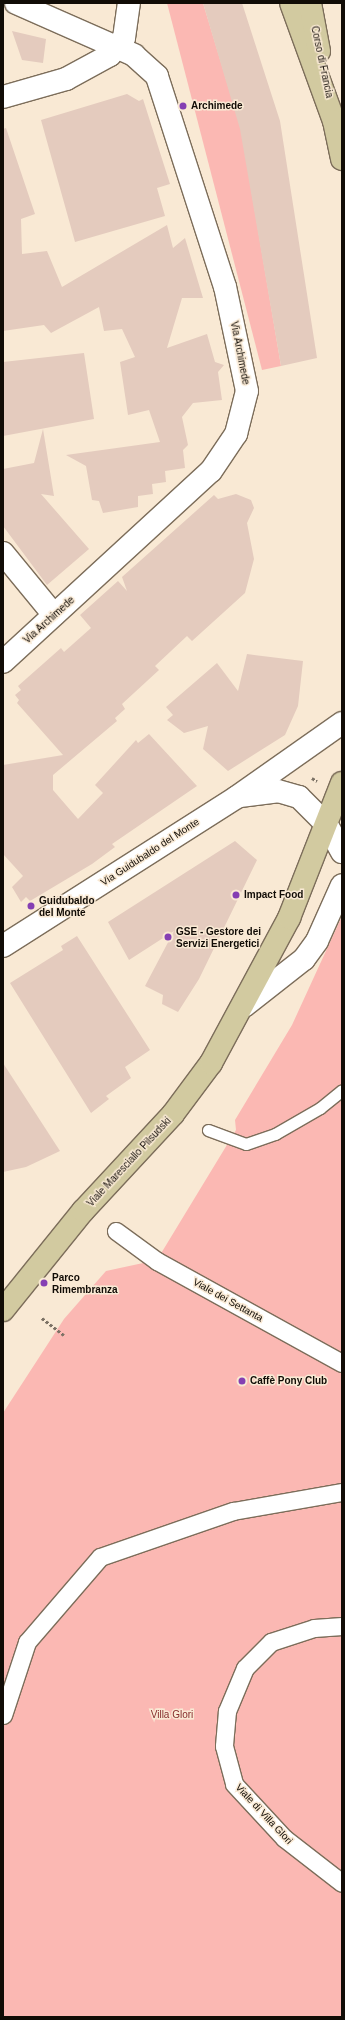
<!DOCTYPE html>
<meta charset="utf-8">
<style>
body{margin:0}
#map{position:relative;width:345px;height:2020px;overflow:hidden;background:#f9e9d4;font-family:Arial,sans-serif}
div>[style]{position:absolute}
.green>*{inset:0;background:#fbb8b3}
.building>*{inset:0;background:#e4cbbe}
.path>*{height:2.5px;margin-top:-1.25px;transform-origin:0;background:repeating-linear-gradient(90deg,#7c7265 0 3px,transparent 0 5px)}
.roads{filter:drop-shadow(1px 0 #7c6d5a) drop-shadow(-1px 0 #7c6d5a) drop-shadow(0 1px #7c6d5a) drop-shadow(0 -1px #7c6d5a)}
.service>*{height:11px;margin:-5.5px;padding:0 5.5px;transform-origin:5.5px;border-radius:5.5px;background:#fff}
.pedestrian>*{height:17px;margin:-8.5px;padding:0 8.5px;transform-origin:8.5px;border-radius:8.5px;background:#fff}
.minor>*{height:22px;margin:-11px;padding:0 11px;transform-origin:11px;border-radius:11px;background:#fff}
.tertiary>*{height:22px;margin:-11px;padding:0 11px;transform-origin:11px;border-radius:11px;background:#fff}
.primary>*{height:22px;margin:-11px;padding:0 11px;transform-origin:11px;border-radius:11px;background:#d2caa0}
.dots>*{width:11px;height:11px;translate:-50% -50%;box-sizing:border-box;border:2px solid #f9e9d4;border-radius:50%}
span{translate:-50% -50%;white-space:nowrap;text-align:center;line-height:1.15;-webkit-text-stroke:3px #f9e9d4;paint-order:stroke}
.street-label{font-size:10px;color:#110c06}
.poi-label{font-size:10px;color:#110c06;font-weight:700}
.left{translate:0 -50%;text-align:left}
.park-label{font-size:10px;color:#872b2c}
.frame{position:absolute;inset:0;border:4px solid #110c06;pointer-events:none}
</style>
<div id="map">
<div class="green">
<div style="clip-path:polygon(167px 3px,203px 3px,241px 129px,281px 366px,262px 370px)"></div>
<div style="clip-path:polygon(342px 916px,342px 2017px,3px 2017px,3px 1413px,64px 1319px,106px 1271px,157px 1260px,236px 1130px,235px 1120px,292px 1025px)"></div>
</div>
<div class="building">
<div style="clip-path:polygon(203px 3px,242px 3px,280px 121px,317px 358px,281px 366px,240px 129px)"></div>
<div style="clip-path:polygon(12px 31px,46px 39px,43px 63px,22px 60px)"></div>
<div style="clip-path:polygon(127px 94px,139px 101px,143px 99px,170px 184px,157px 188px,165px 216px,75px 242px,41px 120px)"></div>
<div style="clip-path:polygon(6px 128px,35px 214px,21px 219px,22px 254px,47px 251px,62px 287px,167px 225px,173px 248px,185px 238px,203px 298px,182px 298px,167px 348px,207px 334px,215px 362px,224px 365px,218px 372px,222px 400px,193px 403px,182px 417px,188px 445px,183px 450px,185px 468px,165px 471px,166px 482px,152px 484px,153px 494px,138px 496px,138px 507px,103px 513px,99px 501px,92px 500px,86px 466px,66px 455px,160px 442px,149px 410px,128px 415px,120px 362px,135px 357px,122px 329px,104px 331px,99px 307px,51px 333px,44px 325px,3px 331px,3px 129px)"></div>
<div style="clip-path:polygon(84px 353px,94px 419px,3px 436px,3px 362px)"></div>
<div style="clip-path:polygon(43px 429px,54px 496px,41px 494px,89px 549px,47px 585px,3px 526px,3px 469px,34px 463px)"></div>
<div style="clip-path:polygon(236px 494px,251px 500px,254px 508px,247px 523px,254px 559px,245px 593px,192px 641px,187px 636px,155px 666px,159px 670px,122px 704px,125px 709px,115px 718px,117px 721px,53px 775px,53px 790px,78px 819px,103px 793px,95px 785px,136px 740px,138px 743px,149px 734px,197px 786px,112px 844px,115px 847px,92px 864px,30px 901px,26px 897px,21px 902px,12px 887px,23px 876px,3px 854px,3px 765px,63px 755px,17px 703px,19px 700px,15px 695px,21px 690px,18px 686px,61px 648px,64px 652px,91px 628px,80px 615px,118px 581px,127px 591px,122px 577px,214px 495px,218px 499px)"></div>
<div style="clip-path:polygon(247px 654px,303px 661px,298px 706px,285px 735px,228px 771px,203px 749px,208px 726px,184px 733px,167px 720px,173px 715px,166px 707px,217px 663px,238px 691px)"></div>
<div style="clip-path:polygon(235px 841px,257px 860px,199px 979px,178px 1012px,162px 1004px,163px 995px,145px 986px,174px 931px,129px 960px,108px 922px)"></div>
<div style="clip-path:polygon(77px 936px,150px 1050px,125px 1067px,131px 1078px,106px 1096px,109px 1099px,91px 1113px,10px 983px,63px 950px,61px 946px)"></div>
<div style="clip-path:polygon(3px 1063px,60px 1151px,26px 1167px,3px 1172px)"></div>
</div>
<div class="path">
<div style="left:312px;top:778px;width:6px;rotate:31deg"></div>
<div style="left:42px;top:1318px;width:28px;rotate:38deg"></div>
</div>
<div class="roads">
<div class="service">
<div style="left:208px;top:1130px;width:40px;rotate:20.2deg"></div>
<div style="left:246px;top:1144px;width:31px;rotate:-19deg"></div>
<div style="left:275px;top:1134px;width:52px;rotate:-30deg"></div>
<div style="left:320px;top:1108px;width:28px;rotate:-39deg"></div>
</div>
<div class="pedestrian">
<div style="left:116px;top:1231px;width:51px;rotate:36.2deg"></div>
<div style="left:157px;top:1261px;width:211px;rotate:28.9deg"></div>
<div style="left:342px;top:1626px;width:28px;rotate:176deg"></div>
<div style="left:314px;top:1628px;width:45px;rotate:162deg"></div>
<div style="left:271px;top:1642px;width:37px;rotate:135deg"></div>
<div style="left:245px;top:1668px;width:47px;rotate:112.7deg"></div>
<div style="left:227px;top:1711px;width:35px;rotate:95deg"></div>
<div style="left:224px;top:1746px;width:39px;rotate:75deg"></div>
<div style="left:234px;top:1784px;width:74px;rotate:47.2deg"></div>
<div style="left:284px;top:1838px;width:73px;rotate:37.8deg"></div>
<div style="left:3px;top:1715px;width:77px;rotate:-71.8deg"></div>
<div style="left:27px;top:1642px;width:112px;rotate:-49.3deg"></div>
<div style="left:100px;top:1557px;width:141px;rotate:-19.1deg"></div>
<div style="left:233px;top:1511px;width:111px;rotate:-9.9deg"></div>
</div>
<div class="minor">
<div style="left:3px;top:97px;width:66px;rotate:-15.9deg"></div>
<div style="left:66px;top:79px;width:50px;rotate:-28.6deg"></div>
<div style="left:110px;top:55px;width:22px;rotate:-51deg"></div>
<div style="left:124px;top:38px;width:35px;rotate:-82deg"></div>
<div style="left:3px;top:553px;width:80px;rotate:50.6deg"></div>
<div style="left:3px;top:662px;width:282px;rotate:-42.6deg"></div>
<div style="left:211px;top:471px;width:45px;rotate:-56deg"></div>
<div style="left:236px;top:434px;width:44px;rotate:-75.7deg"></div>
<div style="left:247px;top:391px;width:106px;rotate:-101.9deg"></div>
<div style="left:225px;top:287px;width:222px;rotate:-107.9deg"></div>
<div style="left:157px;top:76px;width:31px;rotate:-138deg"></div>
<div style="left:134px;top:55px;width:129px;rotate:-156.2deg"></div>
</div>
<div class="tertiary">
<div style="left:240px;top:796px;width:38px;rotate:-7deg"></div>
<div style="left:278px;top:791px;width:22px;rotate:16deg"></div>
<div style="left:299px;top:797px;width:40px;rotate:45deg"></div>
<div style="left:327px;top:825px;width:31px;rotate:61deg"></div>
<div style="left:3px;top:946px;width:277px;rotate:-32.5deg"></div>
<div style="left:237px;top:797px;width:128px;rotate:-35.2deg"></div>
<div style="left:244px;top:1006px;width:76px;rotate:-38.1deg"></div>
<div style="left:304px;top:959px;width:22px;rotate:-54deg"></div>
<div style="left:317px;top:941px;width:61px;rotate:-65.9deg"></div>
</div>
<div class="primary">
<div style="left:291px;top:3px;width:126px;rotate:70deg"></div>
<div style="left:334px;top:121px;width:39px;rotate:78deg"></div>
<div style="left:310px;top:3px;width:49px;rotate:79.4deg"></div>
<div style="left:3px;top:1310px;width:127px;rotate:-51.1deg"></div>
<div style="left:83px;top:1211px;width:132px;rotate:-47.1deg"></div>
<div style="left:173px;top:1114px;width:64px;rotate:-53.3deg"></div>
<div style="left:211px;top:1063px;width:165px;rotate:-61.7deg"></div>
<div style="left:289px;top:918px;width:145px;rotate:-68.6deg"></div>
</div>
</div>
<div class="dots">
<div style="left:183px;top:106px;background:#853fb3"></div>
<div style="left:236px;top:895px;background:#853fb3"></div>
<div style="left:31px;top:906px;background:#853fb3"></div>
<div style="left:168px;top:937px;background:#853fb3"></div>
<div style="left:44px;top:1283px;background:#853fb3"></div>
<div style="left:242px;top:1381px;background:#853fb3"></div>
</div>
<div class="street-label">
<span style="left:322px;top:62px;rotate:78deg">Corso di Francia</span>
<span style="left:240px;top:353px;rotate:79deg">Via Archimede</span>
<span style="left:49px;top:620px;rotate:-42deg">Via Archimede</span>
<span style="left:150px;top:852px;rotate:-33deg">Via Guidubaldo del Monte</span>
<span style="left:129px;top:1162px;rotate:-47deg">Viale Maresciallo Pilsudski</span>
<span style="left:228px;top:1300px;rotate:29deg">Viale dei Settanta</span>
<span style="left:264px;top:1814px;rotate:47deg">Viale di Villa Glori</span>
</div>
<div class="poi-label">
<span class="left" style="left:191px;top:106px">Archimede</span>
<span class="left" style="left:244px;top:895px">Impact Food</span>
<span class="left" style="left:39px;top:906px">Guidubaldo<br>del Monte</span>
<span class="left" style="left:176px;top:937px">GSE - Gestore dei<br>Servizi Energetici</span>
<span class="left" style="left:52px;top:1283px">Parco<br>Rimembranza</span>
<span class="left" style="left:250px;top:1381px">Caffè Pony Club</span>
</div>
<div class="park-label">
<span style="left:172px;top:1715px">Villa Glori</span>
</div>
<div class="frame"></div>
</div>
